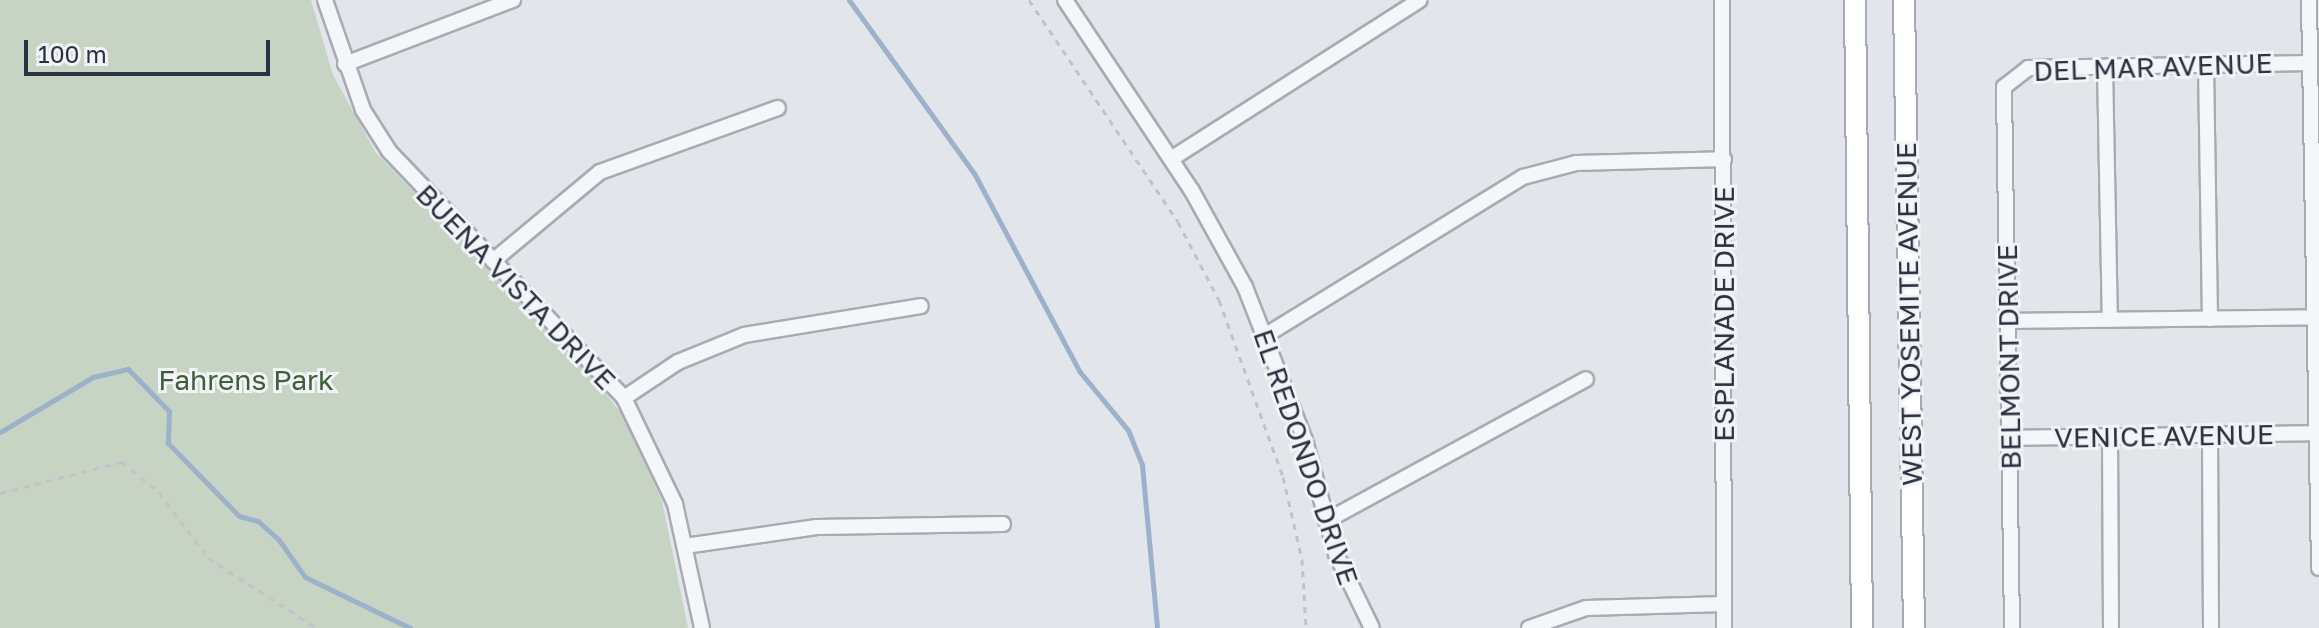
<!DOCTYPE html>
<style>
body{margin:0}
#map{position:relative;width:2319px;height:628px;overflow:hidden;background:#e2e5ea;font-family:"Golos Text",sans-serif}
div>[style]{position:absolute}
.green>*{inset:0;background:#c7d4c4}
.stream>*{height:5px;margin:-2.5px;padding:0 2.5px;transform-origin:2.5px;border-radius:2.5px;background:#9eb1ca}
.path>*{height:3px;margin-top:-1.5px;transform-origin:0;background:repeating-linear-gradient(90deg,#c0c3c9 0 6px,transparent 0 12px)}
.roads{filter:drop-shadow(2px 0 #a7acb4) drop-shadow(-2px 0 #a7acb4) drop-shadow(0 2px #a7acb4) drop-shadow(0 -2px #a7acb4)}
.minor>*{height:14px;margin:-7px;padding:0 7px;transform-origin:7px;border-radius:7px;background:#f5f6f9}
.secondary>*{height:20px;margin:-10px;padding:0 10px;transform-origin:10px;border-radius:10px;background:#fff}
span{translate:-50% -50%;white-space:nowrap;text-align:center;line-height:1.15;-webkit-text-stroke:6px #f2f4f8;paint-order:stroke}
.street-label{font-size:28px;color:#2a3242}
.park-label{font-size:28px;color:#3d5e38}
.scale{position:absolute;left:24px;top:40px;width:246px;height:36px;box-sizing:border-box;border:4px solid #2a3242;border-top:0;padding-left:10px;font-size:24px;line-height:28px;white-space:nowrap;color:#2a3242;-webkit-text-stroke:6px #f2f4f8;paint-order:stroke}
</style>
<div id="map">
<div class="green">
<div style="clip-path:polygon(0 0,311px 0,333px 75px,376px 153px,584px 366px,624px 417px,662px 501px,688px 628px,0 628px)"></div>
</div>
<div class="stream">
<div style="left:849px;top:0;width:213px;rotate:54.2deg"></div>
<div style="left:974px;top:173px;width:225px;rotate:62deg"></div>
<div style="left:1080px;top:372px;width:75px;rotate:50.4deg"></div>
<div style="left:1128px;top:430px;width:38px;rotate:68deg"></div>
<div style="left:1142px;top:465px;width:164px;rotate:84.7deg"></div>
<div style="left:0;top:432px;width:108px;rotate:-30.6deg"></div>
<div style="left:93px;top:377px;width:36px;rotate:-13deg"></div>
<div style="left:128px;top:369px;width:59px;rotate:45.7deg"></div>
<div style="left:169px;top:411px;width:32px;rotate:92deg"></div>
<div style="left:168px;top:443px;width:102px;rotate:45.8deg"></div>
<div style="left:239px;top:516px;width:20px;rotate:15deg"></div>
<div style="left:258px;top:521px;width:28px;rotate:42deg"></div>
<div style="left:279px;top:540px;width:45px;rotate:54.9deg"></div>
<div style="left:305px;top:577px;width:117px;rotate:25.9deg"></div>
</div>
<div class="path">
<div style="left:1029px;top:0;width:267px;rotate:56.1deg"></div>
<div style="left:1178px;top:222px;width:88px;rotate:62.3deg"></div>
<div style="left:1219px;top:300px;width:188px;rotate:70.1deg"></div>
<div style="left:1283px;top:477px;width:84px;rotate:77deg"></div>
<div style="left:1302px;top:559px;width:69px;rotate:86.7deg"></div>
<div style="left:0;top:493px;width:126px;rotate:-14.3deg"></div>
<div style="left:122px;top:462px;width:48px;rotate:39deg"></div>
<div style="left:159px;top:492px;width:82px;rotate:53.4deg"></div>
<div style="left:208px;top:558px;width:130px;rotate:32.7deg"></div>
</div>
<div class="roads">
<div class="minor">
<div style="left:325px;top:0;width:116px;rotate:70.9deg"></div>
<div style="left:363px;top:110px;width:49px;rotate:57.6deg"></div>
<div style="left:389px;top:151px;width:341px;rotate:46.4deg"></div>
<div style="left:624px;top:398px;width:118px;rotate:64.3deg"></div>
<div style="left:675px;top:504px;width:127px;rotate:77.7deg"></div>
<div style="left:1065px;top:0;width:229px;rotate:56.4deg"></div>
<div style="left:1192px;top:191px;width:110px;rotate:61.1deg"></div>
<div style="left:1245px;top:287px;width:164px;rotate:68.6deg"></div>
<div style="left:1305px;top:440px;width:118px;rotate:74.8deg"></div>
<div style="left:1336px;top:554px;width:82px;rotate:64.1deg"></div>
<div style="left:1722px;top:0;width:628px;rotate:89.82deg"></div>
<div style="left:2309px;top:0;width:568px;rotate:88.99deg"></div>
<div style="left:345px;top:64px;width:180px;rotate:-20.9deg"></div>
<div style="left:2206px;top:65px;width:254px;rotate:89.1deg"></div>
<div style="left:2105px;top:67px;width:253px;rotate:88.9deg"></div>
<div style="left:1171px;top:159px;width:295px;rotate:-32.6deg"></div>
<div style="left:493px;top:261px;width:139px;rotate:-39.8deg"></div>
<div style="left:600px;top:172px;width:189px;rotate:-19.8deg"></div>
<div style="left:2008px;top:321px;width:307px;rotate:-0.7deg"></div>
<div style="left:1266px;top:335px;width:302px;rotate:-31.6deg"></div>
<div style="left:1523px;top:177px;width:55px;rotate:-14.8deg"></div>
<div style="left:1576px;top:163px;width:148px;rotate:-1.5deg"></div>
<div style="left:624px;top:398px;width:65px;rotate:-33.7deg"></div>
<div style="left:678px;top:362px;width:71px;rotate:-22.2deg"></div>
<div style="left:744px;top:335px;width:179px;rotate:-9.3deg"></div>
<div style="left:2210px;top:435px;width:193px;rotate:89.7deg"></div>
<div style="left:2110px;top:437px;width:191px;rotate:89.7deg"></div>
<div style="left:2012px;top:438px;width:305px;rotate:-0.9deg"></div>
<div style="left:1326px;top:521px;width:296px;rotate:-28.6deg"></div>
<div style="left:685px;top:546px;width:133px;rotate:-8.2deg"></div>
<div style="left:817px;top:527px;width:186px;rotate:-0.9deg"></div>
<div style="left:1529px;top:628px;width:60px;rotate:-19.3deg"></div>
<div style="left:1586px;top:608px;width:138px;rotate:-1.7deg"></div>
<div style="left:2012px;top:628px;width:541px;rotate:-90.85deg"></div>
<div style="left:2004px;top:87px;width:31px;rotate:-38deg"></div>
<div style="left:2028px;top:68px;width:282px;rotate:-1deg"></div>
</div>
<div class="secondary">
<div style="left:1855px;top:0;width:628px;rotate:89.36deg"></div>
<div style="left:1904px;top:0;width:628px;rotate:89.09deg"></div>
</div>
</div>
<div class="street-label">
<span style="left:2153px;top:67px;rotate:-2deg">DEL MAR AVENUE</span>
<span style="left:516px;top:287px;rotate:46deg">BUENA VISTA DRIVE</span>
<span style="left:1724px;top:314px;rotate:-90deg">ESPLANADE DRIVE</span>
<span style="left:1909px;top:314px;rotate:-91deg">WEST YOSEMITE AVENUE</span>
<span style="left:2009px;top:357px;rotate:-91deg">BELMONT DRIVE</span>
<span style="left:2164px;top:436px;rotate:-1deg">VENICE AVENUE</span>
<span style="left:1306px;top:457px;rotate:71deg">EL REDONDO DRIVE</span>
</div>
<div class="park-label">
<span style="left:246px;top:380px">Fahrens Park</span>
</div>
<div class="scale">100 m</div>
</div>
